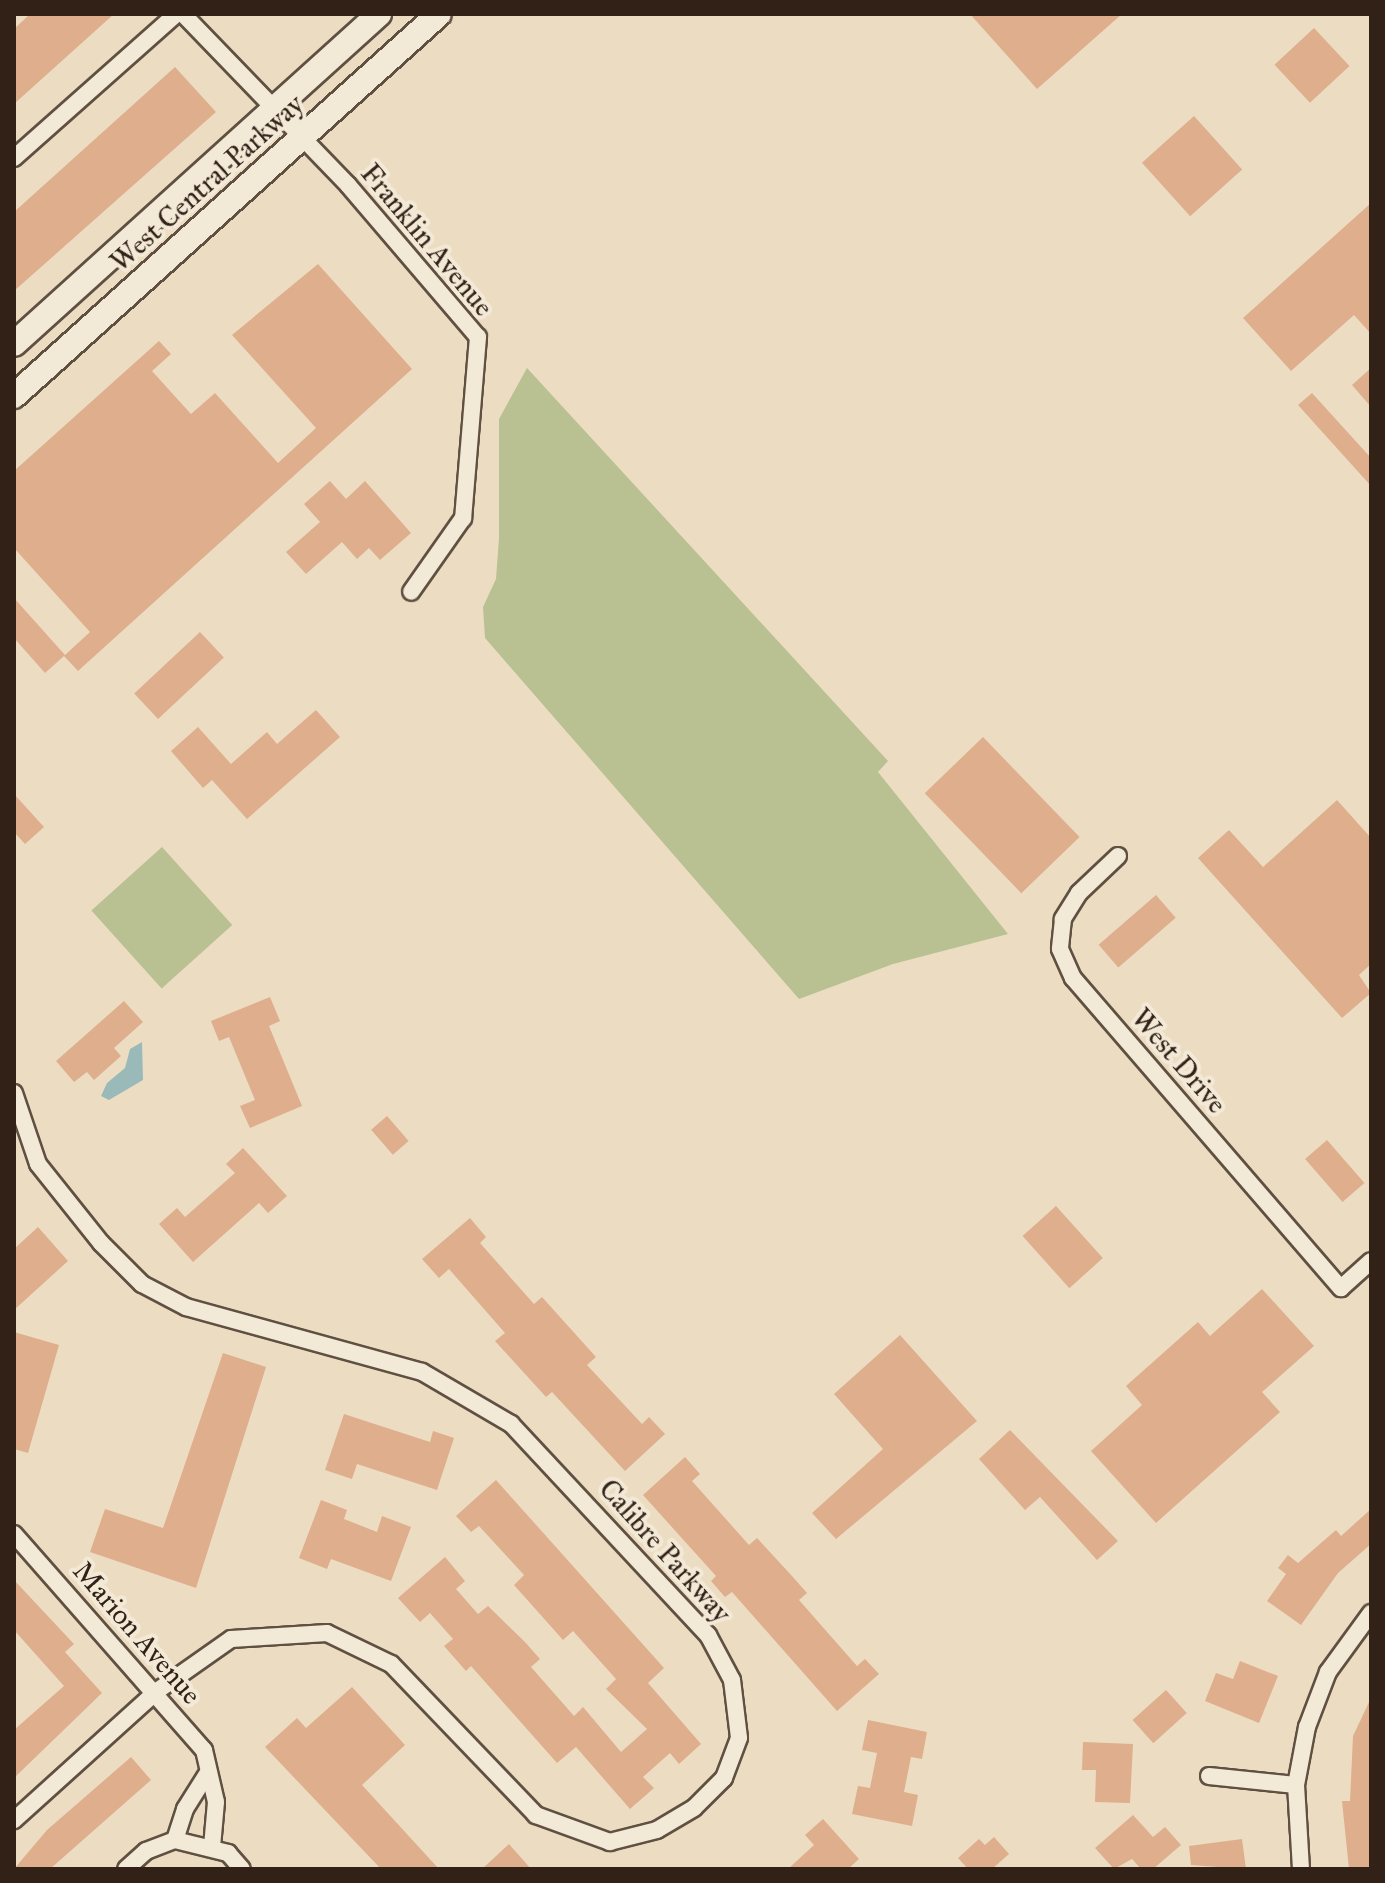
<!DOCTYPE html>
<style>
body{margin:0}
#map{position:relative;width:1385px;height:1883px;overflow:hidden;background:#ecddc2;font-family:"IM FELL Great Primer",serif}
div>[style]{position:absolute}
.green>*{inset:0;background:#b9c092;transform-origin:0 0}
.water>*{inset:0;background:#9ababa}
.building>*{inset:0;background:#deae8d;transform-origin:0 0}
.roads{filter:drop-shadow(2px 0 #605042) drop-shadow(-2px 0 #605042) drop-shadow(0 2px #605042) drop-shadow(0 -2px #605042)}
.minor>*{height:16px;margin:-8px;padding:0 8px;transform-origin:8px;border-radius:8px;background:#f3e9d7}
.secondary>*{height:24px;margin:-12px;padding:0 12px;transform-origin:12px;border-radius:12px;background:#f3e9d7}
span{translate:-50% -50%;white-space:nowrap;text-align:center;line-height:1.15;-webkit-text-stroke:8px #f3e9d7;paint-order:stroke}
.street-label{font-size:28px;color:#312117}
.frame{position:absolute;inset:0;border:16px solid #312117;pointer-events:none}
</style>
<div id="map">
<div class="green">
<div style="clip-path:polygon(527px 368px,888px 761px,878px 772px,1008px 934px,893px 964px,799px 999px,485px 638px,483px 607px,496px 579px,499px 538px,499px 419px)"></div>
<div style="left:162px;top:847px;width:105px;height:95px;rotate:48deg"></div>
</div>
<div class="water">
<div style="clip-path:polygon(142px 1042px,143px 1080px,109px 1100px,101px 1096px,107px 1083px,125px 1068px,130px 1049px)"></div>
</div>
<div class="building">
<div style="clip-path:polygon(30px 14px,114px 14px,14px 104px,14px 29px)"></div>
<div style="clip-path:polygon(970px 14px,1122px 14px,1037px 89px)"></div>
<div style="left:1314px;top:28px;width:52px;height:54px;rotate:47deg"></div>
<div style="clip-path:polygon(175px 67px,216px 112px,14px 291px,14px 212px)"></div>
<div style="left:1194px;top:116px;width:72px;height:70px;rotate:48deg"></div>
<div style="clip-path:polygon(1371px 203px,1371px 334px,1354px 315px,1291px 371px,1243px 318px)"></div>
<div style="clip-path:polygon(318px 264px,412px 369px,78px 671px,64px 656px,45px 673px,14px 638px,14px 598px,65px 655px,90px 632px,14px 548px,14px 471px,159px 341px,171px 354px,152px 371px,191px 414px,215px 393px,278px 463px,316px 428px,232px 335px)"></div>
<div style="clip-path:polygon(1371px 368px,1371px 407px,1352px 385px)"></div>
<div style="clip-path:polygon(1312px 393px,1371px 458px,1371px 486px,1298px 405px)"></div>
<div style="clip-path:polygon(330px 481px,346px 499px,365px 481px,411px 533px,380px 560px,369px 548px,357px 559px,342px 542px,306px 574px,286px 552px,320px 522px,304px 504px)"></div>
<div style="left:200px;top:632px;width:35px;height:90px;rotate:47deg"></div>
<div style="clip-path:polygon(316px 710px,340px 737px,247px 819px,212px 780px,203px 788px,171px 751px,198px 727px,231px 764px,267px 732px,277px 744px)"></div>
<div style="left:983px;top:737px;width:139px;height:81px;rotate:46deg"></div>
<div style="clip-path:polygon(14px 794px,44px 827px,25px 844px,14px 832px)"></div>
<div style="clip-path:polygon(1337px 800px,1371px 838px,1371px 964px,1359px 975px,1371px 993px,1342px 1018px,1198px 858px,1229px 830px,1263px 867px)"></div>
<div style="left:1156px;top:895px;width:30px;height:76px;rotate:49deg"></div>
<div style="clip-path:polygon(270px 997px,280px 1021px,269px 1026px,302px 1106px,250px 1128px,240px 1106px,255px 1100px,229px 1037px,219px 1041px,211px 1021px)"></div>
<div style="clip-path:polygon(124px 1001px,143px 1022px,114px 1048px,121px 1056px,94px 1080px,87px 1072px,74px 1082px,56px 1061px)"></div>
<div style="left:387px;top:1116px;width:33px;height:21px;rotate:49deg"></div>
<div style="left:1327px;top:1140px;width:57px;height:29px;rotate:49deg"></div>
<div style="clip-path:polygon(243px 1148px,287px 1196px,268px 1213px,259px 1203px,193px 1262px,159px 1224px,177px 1208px,185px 1217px,235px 1173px,226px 1164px)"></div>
<div style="left:1056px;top:1206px;width:70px;height:45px;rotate:48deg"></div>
<div style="clip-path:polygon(470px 1218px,486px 1237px,480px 1243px,534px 1304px,542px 1297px,596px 1357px,587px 1365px,642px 1424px,649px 1417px,665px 1434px,625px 1471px,552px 1392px,546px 1397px,495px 1341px,505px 1333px,449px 1269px,439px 1278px,422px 1259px)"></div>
<div style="clip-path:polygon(38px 1227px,68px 1261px,14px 1310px,14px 1249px)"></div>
<div style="clip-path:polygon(1262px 1289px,1314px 1346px,1262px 1392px,1280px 1412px,1156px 1523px,1091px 1451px,1142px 1405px,1126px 1386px,1198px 1322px,1210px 1336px)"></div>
<div style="clip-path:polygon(14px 1332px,59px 1345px,28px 1453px,14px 1449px)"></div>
<div style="clip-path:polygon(900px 1335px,977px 1421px,836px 1539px,812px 1513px,883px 1449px,834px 1394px)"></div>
<div style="clip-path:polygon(223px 1353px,266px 1367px,196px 1588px,90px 1552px,105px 1509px,163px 1528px)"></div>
<div style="clip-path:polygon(344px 1414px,430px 1442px,433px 1431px,454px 1438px,437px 1490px,357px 1464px,352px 1479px,325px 1470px)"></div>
<div style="clip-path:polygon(1010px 1430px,1118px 1541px,1097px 1560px,1040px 1497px,1025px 1510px,979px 1459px)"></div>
<div style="clip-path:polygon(685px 1457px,700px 1474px,692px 1481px,749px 1545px,757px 1538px,792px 1576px,807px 1593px,799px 1600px,857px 1666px,865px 1659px,879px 1674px,837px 1711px,732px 1592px,725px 1597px,711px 1581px,716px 1576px,643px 1495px)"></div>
<div style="clip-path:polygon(496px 1480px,664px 1668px,648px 1683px,701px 1744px,679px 1764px,670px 1753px,643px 1777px,654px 1788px,630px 1809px,576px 1747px,557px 1763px,471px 1666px,466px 1671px,444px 1646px,453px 1639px,430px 1613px,420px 1622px,398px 1598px,445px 1557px,465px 1581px,456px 1589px,478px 1614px,488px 1606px,525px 1642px,540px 1659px,531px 1667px,574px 1716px,583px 1707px,621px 1752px,647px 1729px,606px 1689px,616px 1679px,573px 1631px,563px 1640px,514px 1585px,524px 1575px,479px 1526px,471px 1532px,456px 1516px)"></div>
<div style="clip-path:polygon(321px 1500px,347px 1510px,344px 1519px,377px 1532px,382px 1516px,411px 1527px,391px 1581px,331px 1559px,327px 1569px,299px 1558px)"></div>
<div style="clip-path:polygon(1371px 1509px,1371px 1544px,1338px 1573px,1301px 1625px,1267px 1601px,1286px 1574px,1278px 1568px,1288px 1555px,1298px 1563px,1336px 1530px,1341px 1536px)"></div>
<div style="clip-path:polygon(14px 1580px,74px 1644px,65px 1652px,102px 1693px,14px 1778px,14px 1730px,64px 1686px,14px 1630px)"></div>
<div style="clip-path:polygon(1240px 1661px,1278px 1676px,1259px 1723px,1205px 1701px,1216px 1673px,1233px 1679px)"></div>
<div style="clip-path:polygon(352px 1687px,405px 1745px,362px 1785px,439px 1869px,381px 1869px,265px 1747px,297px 1718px,306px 1728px)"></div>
<div style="left:1166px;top:1690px;width:31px;height:45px;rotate:48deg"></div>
<div style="clip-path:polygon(1371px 1698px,1371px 1869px,1349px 1869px,1342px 1801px,1350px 1801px,1353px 1736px)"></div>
<div style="clip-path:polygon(868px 1720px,927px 1732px,922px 1759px,911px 1757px,904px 1792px,918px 1795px,912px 1826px,852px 1814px,858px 1786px,870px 1788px,877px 1753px,862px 1750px)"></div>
<div style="clip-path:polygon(1083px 1742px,1133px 1744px,1130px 1803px,1095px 1802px,1096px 1770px,1082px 1770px)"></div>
<div style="clip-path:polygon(131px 1757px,151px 1780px,50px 1869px,14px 1869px,47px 1830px)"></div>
<div style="clip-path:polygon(1133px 1815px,1153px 1837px,1165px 1827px,1181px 1845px,1153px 1869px,1141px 1869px,1132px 1859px,1114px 1869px,1095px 1848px)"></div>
<div style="clip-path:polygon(823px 1819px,859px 1859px,848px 1869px,788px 1869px,814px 1845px,805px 1835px)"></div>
<div style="clip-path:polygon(994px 1837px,1009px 1854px,992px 1869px,968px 1869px,958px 1858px,979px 1839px,985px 1845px)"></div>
<div style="clip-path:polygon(1242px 1839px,1246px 1869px,1191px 1865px,1189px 1846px)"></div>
<div style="clip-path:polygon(509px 1844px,531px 1869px,482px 1869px)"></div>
</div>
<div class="roads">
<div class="minor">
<div style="left:183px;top:14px;width:238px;rotate:46deg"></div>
<div style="left:348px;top:185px;width:200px;rotate:49.5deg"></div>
<div style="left:478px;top:337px;width:182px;rotate:94.7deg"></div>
<div style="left:463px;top:518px;width:90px;rotate:125.1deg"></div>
<div style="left:14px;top:158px;width:217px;rotate:-41.6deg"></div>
<div style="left:1118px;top:856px;width:54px;rotate:136.5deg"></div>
<div style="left:1079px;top:893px;width:31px;rotate:122deg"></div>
<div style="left:1063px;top:919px;width:30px;rotate:96deg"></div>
<div style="left:1060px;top:949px;width:32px;rotate:66deg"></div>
<div style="left:1073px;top:978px;width:410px;rotate:49.2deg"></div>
<div style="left:1341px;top:1288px;width:40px;rotate:-42deg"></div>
<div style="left:14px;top:1093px;width:75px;rotate:71.3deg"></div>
<div style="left:38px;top:1164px;width:101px;rotate:51.4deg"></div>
<div style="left:101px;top:1243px;width:58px;rotate:45deg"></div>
<div style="left:142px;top:1284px;width:50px;rotate:27.6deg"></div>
<div style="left:186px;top:1307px;width:245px;rotate:15.4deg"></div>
<div style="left:422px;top:1372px;width:103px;rotate:30.3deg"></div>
<div style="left:511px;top:1424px;width:289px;rotate:47deg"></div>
<div style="left:708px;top:1635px;width:51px;rotate:61.9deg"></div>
<div style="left:732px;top:1680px;width:58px;rotate:83.1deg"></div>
<div style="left:739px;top:1738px;width:43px;rotate:110.6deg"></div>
<div style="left:724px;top:1778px;width:42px;rotate:135deg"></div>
<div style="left:694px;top:1808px;width:43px;rotate:149.3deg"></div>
<div style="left:657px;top:1830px;width:49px;rotate:165.7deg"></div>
<div style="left:610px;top:1842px;width:79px;rotate:-160deg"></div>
<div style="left:536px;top:1815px;width:209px;rotate:-133.8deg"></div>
<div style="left:391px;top:1664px;width:71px;rotate:-154.2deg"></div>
<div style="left:327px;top:1633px;width:96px;rotate:176.4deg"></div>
<div style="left:231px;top:1639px;width:90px;rotate:144.9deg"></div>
<div style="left:157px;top:1691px;width:193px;rotate:137.9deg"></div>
<div style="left:14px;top:1534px;width:288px;rotate:48.7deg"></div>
<div style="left:204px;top:1750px;width:53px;rotate:77deg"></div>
<div style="left:216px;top:1802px;width:45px;rotate:95.1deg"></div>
<div style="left:1209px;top:1776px;width:87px;rotate:5.9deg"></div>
<div style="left:175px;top:1840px;width:33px;rotate:-72deg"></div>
<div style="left:185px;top:1809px;width:41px;rotate:-57.8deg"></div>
<div style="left:126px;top:1869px;width:27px;rotate:-42deg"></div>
<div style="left:146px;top:1851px;width:31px;rotate:-21deg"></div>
<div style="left:175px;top:1840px;width:55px;rotate:13.8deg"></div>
<div style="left:228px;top:1853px;width:21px;rotate:49deg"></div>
<div style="left:1301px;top:1869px;width:84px;rotate:-93.4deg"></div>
<div style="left:1296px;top:1785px;width:59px;rotate:-79.3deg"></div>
<div style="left:1307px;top:1727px;width:59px;rotate:-69.1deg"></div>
<div style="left:1328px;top:1672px;width:73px;rotate:-53.9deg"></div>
</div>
<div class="secondary">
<div style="left:14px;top:344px;width:492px;rotate:-42.1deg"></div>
<div style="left:14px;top:396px;width:571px;rotate:-41.95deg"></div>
</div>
</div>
<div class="street-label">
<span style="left:207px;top:183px;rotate:-42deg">West Central Parkway</span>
<span style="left:427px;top:240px;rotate:50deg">Franklin Avenue</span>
<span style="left:1179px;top:1061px;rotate:49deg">West Drive</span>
<span style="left:665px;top:1551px;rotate:48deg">Calibre Parkway</span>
<span style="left:137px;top:1633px;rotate:49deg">Marion Avenue</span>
</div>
<div class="frame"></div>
</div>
